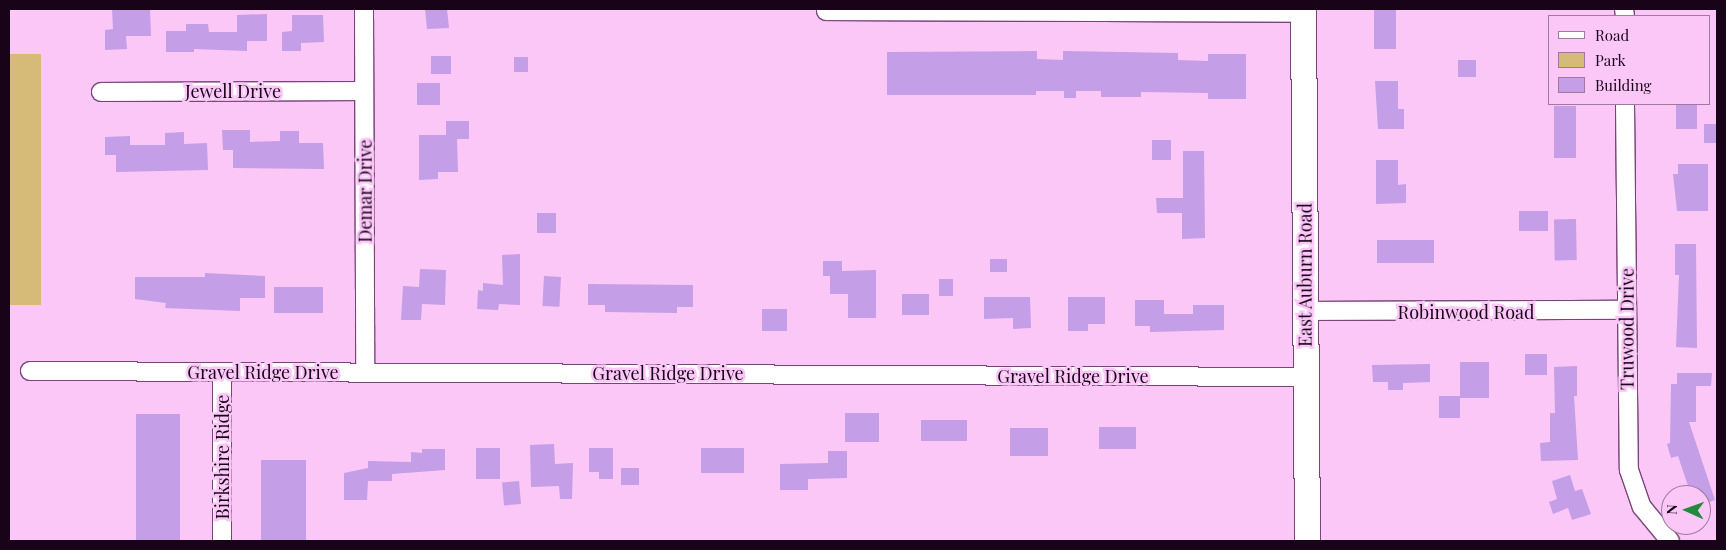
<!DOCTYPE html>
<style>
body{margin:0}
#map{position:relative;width:1726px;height:550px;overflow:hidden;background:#fac7f7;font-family:"Playfair Display",serif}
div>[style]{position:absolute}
.green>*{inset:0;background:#d5ba78;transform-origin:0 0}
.building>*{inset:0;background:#c49ee6;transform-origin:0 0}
.roads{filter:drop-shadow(1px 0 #7b437a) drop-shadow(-1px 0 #7b437a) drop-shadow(0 1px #7b437a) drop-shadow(0 -1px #7b437a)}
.minor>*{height:18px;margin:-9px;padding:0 9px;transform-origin:9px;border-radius:9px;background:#fff}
.secondary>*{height:25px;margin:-12.5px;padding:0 12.5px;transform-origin:12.5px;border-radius:12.5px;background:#fff}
span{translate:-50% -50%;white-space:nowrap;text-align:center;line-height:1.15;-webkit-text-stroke:5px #fac7f7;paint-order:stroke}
.street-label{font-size:18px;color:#180318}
.frame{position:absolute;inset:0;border:10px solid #180318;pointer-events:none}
.legend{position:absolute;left:1548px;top:15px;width:162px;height:90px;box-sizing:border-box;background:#fac7f7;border:1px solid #a0799e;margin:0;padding:6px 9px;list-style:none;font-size:15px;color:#180318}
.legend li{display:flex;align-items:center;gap:10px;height:25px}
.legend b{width:25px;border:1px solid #a0799e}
.north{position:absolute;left:1661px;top:485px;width:50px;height:50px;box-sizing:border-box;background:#fac7f7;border:1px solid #a0799e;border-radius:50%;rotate:272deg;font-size:14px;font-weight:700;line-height:20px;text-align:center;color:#180318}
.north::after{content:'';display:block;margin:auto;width:18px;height:22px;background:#24893f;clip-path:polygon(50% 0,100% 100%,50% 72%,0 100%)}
</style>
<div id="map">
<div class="green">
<div style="left:41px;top:54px;width:251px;height:32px;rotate:90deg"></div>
</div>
<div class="building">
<div style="clip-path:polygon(112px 9px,150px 9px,151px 36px,126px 36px,127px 49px,105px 50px,105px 30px,113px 29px)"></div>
<div style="clip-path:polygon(425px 9px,447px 9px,449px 28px,427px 29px)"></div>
<div style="left:1374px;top:9px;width:22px;height:40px"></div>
<div style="clip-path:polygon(267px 14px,267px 41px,247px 41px,247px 51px,194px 49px,194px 52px,166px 52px,166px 31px,186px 31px,186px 24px,208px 24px,209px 32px,237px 32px,237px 15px)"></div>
<div style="clip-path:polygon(292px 15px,323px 15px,324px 42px,301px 43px,301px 51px,282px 51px,282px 32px,292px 31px)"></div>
<div style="clip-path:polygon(1037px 51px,1037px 59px,1063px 60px,1063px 51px,1178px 53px,1178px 60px,1208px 61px,1208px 54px,1246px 54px,1246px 99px,1208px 99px,1208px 93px,1141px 92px,1141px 97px,1101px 97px,1101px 91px,1076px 91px,1076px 98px,1064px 98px,1064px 91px,1036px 91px,1036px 95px,887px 95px,887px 52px)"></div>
<div style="left:431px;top:56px;width:20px;height:18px"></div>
<div style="left:514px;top:57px;width:14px;height:15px"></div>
<div style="left:1458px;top:60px;width:18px;height:17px"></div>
<div style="clip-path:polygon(1375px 81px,1398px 81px,1398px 109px,1404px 109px,1404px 129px,1378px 129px)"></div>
<div style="left:417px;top:83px;width:23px;height:22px"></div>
<div style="left:1676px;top:104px;width:21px;height:25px"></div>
<div style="left:1554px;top:106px;width:22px;height:52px"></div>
<div style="clip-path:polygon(446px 121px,469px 121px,469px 139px,457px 139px,458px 172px,438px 172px,438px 179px,419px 180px,419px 135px,446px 135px)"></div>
<div style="left:1704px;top:124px;width:13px;height:19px"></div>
<div style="clip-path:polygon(222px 130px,250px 130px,250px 142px,280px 141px,280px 131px,299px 131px,299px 143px,323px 143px,324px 169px,233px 168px,233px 150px,223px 150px)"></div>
<div style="clip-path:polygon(184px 132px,184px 144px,207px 143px,208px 170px,116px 172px,116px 155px,105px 155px,105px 137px,130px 136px,130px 145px,165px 145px,165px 133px)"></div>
<div style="left:1152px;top:140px;width:19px;height:20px"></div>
<div style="clip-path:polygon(1183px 151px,1204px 151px,1205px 238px,1182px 239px,1182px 213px,1157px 213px,1156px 198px,1183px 198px)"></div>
<div style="clip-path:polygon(1376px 160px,1398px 160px,1398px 185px,1406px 184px,1406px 203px,1376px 204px)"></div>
<div style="clip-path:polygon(1678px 164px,1708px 164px,1708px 211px,1677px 211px,1673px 174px,1678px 174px)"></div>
<div style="left:1519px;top:211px;width:29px;height:20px"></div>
<div style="left:537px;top:213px;width:19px;height:20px"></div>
<div style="left:1576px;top:219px;width:41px;height:22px;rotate:89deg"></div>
<div style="left:1377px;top:240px;width:57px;height:23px"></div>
<div style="clip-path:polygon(1675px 244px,1696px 244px,1697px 348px,1676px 347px,1679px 275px,1675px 275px)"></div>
<div style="clip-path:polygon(520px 254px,520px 305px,499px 304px,498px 310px,477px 309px,478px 290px,483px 291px,483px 283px,503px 285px,502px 255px)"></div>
<div style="left:990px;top:259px;width:17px;height:13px"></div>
<div style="clip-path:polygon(823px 261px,842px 261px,842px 271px,876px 270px,876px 318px,848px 318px,848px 294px,830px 294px,830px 276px,823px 276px)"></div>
<div style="clip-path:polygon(420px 269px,446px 270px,445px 305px,422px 304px,421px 320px,401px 320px,403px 286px,419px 287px)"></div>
<div style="clip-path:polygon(205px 273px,265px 276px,265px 298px,240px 298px,240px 311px,165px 308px,166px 303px,135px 299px,135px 277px,205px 277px)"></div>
<div style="left:544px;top:276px;width:17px;height:30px;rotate:3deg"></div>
<div style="left:939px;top:279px;width:14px;height:17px"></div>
<div style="clip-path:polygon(588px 284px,693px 285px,693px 307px,677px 307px,677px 313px,605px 312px,605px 305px,588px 305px)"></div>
<div style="left:274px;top:287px;width:49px;height:26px"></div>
<div style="left:902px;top:294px;width:27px;height:21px"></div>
<div style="clip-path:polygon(984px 297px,1030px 297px,1031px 328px,1013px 329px,1013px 318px,984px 319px)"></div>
<div style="clip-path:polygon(1068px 297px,1105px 297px,1105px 324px,1088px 324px,1088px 331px,1068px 331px)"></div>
<div style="clip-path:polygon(1135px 300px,1164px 300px,1164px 314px,1193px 314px,1193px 305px,1224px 305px,1224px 330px,1150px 332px,1150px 326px,1135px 326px)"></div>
<div style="left:762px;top:309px;width:25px;height:22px"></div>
<div style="left:1525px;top:354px;width:22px;height:21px"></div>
<div style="left:1460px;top:362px;width:29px;height:36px"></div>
<div style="clip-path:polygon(1430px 364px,1430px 382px,1403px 383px,1403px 390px,1388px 390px,1388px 382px,1373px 382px,1372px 365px)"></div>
<div style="clip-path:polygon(1577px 366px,1577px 396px,1574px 396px,1578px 460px,1541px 461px,1540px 443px,1550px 442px,1550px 413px,1555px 413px,1554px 367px)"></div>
<div style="clip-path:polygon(1677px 373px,1712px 373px,1711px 386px,1696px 386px,1696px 422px,1689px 422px,1715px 500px,1701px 505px,1701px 495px,1691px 495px,1678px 456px,1671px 458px,1667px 444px,1670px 443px,1671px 384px,1677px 384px)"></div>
<div style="left:1460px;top:396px;width:22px;height:21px;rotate:90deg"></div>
<div style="left:845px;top:413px;width:34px;height:29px"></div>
<div style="left:136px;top:414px;width:44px;height:127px"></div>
<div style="left:921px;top:420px;width:46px;height:21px"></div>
<div style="left:1136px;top:427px;width:22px;height:37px;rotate:90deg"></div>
<div style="left:1010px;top:428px;width:38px;height:28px"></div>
<div style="clip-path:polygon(554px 444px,555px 464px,573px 463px,572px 499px,560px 499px,559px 486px,531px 487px,530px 445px)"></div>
<div style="left:476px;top:448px;width:24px;height:31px"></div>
<div style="clip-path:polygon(589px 448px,613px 448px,613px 479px,599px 479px,599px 472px,589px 472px)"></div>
<div style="left:701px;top:448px;width:43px;height:25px"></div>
<div style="clip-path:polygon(422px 449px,445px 449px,445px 470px,392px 474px,392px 481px,368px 481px,367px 500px,344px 500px,344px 473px,368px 468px,368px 461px,411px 462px,411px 452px,422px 453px)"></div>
<div style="clip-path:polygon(828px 451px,847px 451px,847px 478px,808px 479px,808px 490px,780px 490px,780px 464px,828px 463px)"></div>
<div style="left:261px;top:460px;width:45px;height:81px"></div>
<div style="left:621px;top:468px;width:18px;height:17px"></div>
<div style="clip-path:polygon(1570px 475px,1575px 491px,1582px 489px,1591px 514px,1572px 520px,1568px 508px,1553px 514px,1549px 502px,1557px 499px,1552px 481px)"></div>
<div style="left:519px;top:481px;width:23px;height:17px;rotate:85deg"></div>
</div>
<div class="roads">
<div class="minor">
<div style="left:364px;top:9px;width:364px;rotate:89.8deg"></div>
<div style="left:1624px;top:9px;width:7px;rotate:82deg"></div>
<div style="left:826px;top:11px;width:477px;rotate:0.2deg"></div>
<div style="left:101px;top:92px;width:263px;rotate:-0.2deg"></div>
<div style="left:1625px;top:104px;width:366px;rotate:89.4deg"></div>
<div style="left:1629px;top:470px;width:39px;rotate:71deg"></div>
<div style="left:1642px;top:507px;width:44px;rotate:50.5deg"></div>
<div style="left:1305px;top:311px;width:321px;rotate:-0.2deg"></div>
<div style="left:30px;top:371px;width:1275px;rotate:0.27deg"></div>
<div style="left:222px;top:372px;width:169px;rotate:90deg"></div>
</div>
<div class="secondary">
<div style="left:1303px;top:9px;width:532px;rotate:89.57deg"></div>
</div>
</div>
<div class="street-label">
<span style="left:233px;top:91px">Jewell Drive</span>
<span style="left:365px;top:191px;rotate:-90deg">Demar Drive</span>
<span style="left:1305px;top:275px;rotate:-90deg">East Auburn Road</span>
<span style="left:1466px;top:312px">Robinwood Road</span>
<span style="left:1627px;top:329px;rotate:-90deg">Truwood Drive</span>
<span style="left:263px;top:372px">Gravel Ridge Drive</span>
<span style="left:668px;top:373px">Gravel Ridge Drive</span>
<span style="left:1073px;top:376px">Gravel Ridge Drive</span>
<span style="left:222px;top:457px;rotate:-90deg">Birkshire Ridge</span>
</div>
<div class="frame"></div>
<ul class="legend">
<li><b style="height:6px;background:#fff"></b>Road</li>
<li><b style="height:14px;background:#d5ba78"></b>Park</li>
<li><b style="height:14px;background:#c49ee6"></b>Building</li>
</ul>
<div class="north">N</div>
</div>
